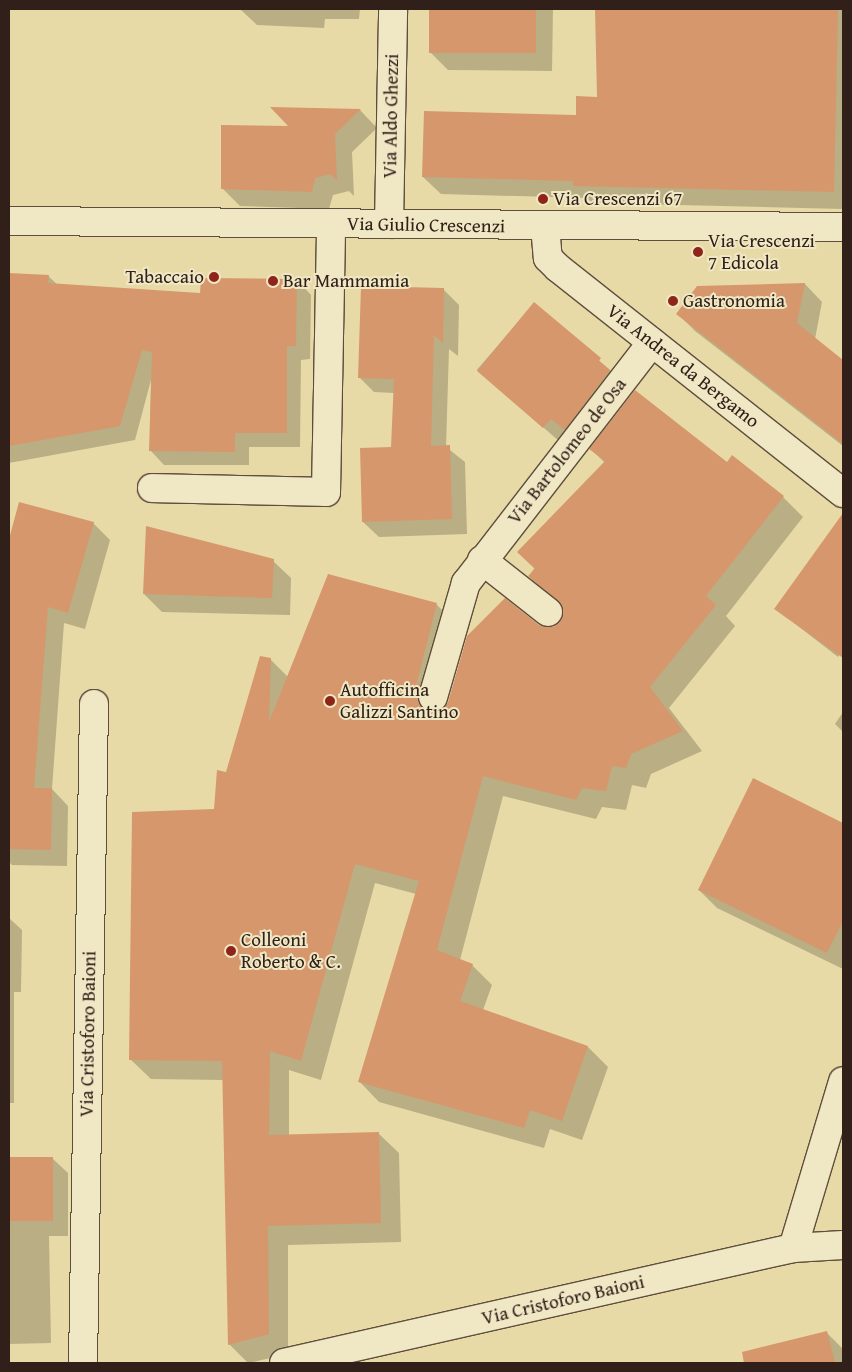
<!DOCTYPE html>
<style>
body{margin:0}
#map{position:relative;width:852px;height:1372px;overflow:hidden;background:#e8daa6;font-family:"Gentium Book Plus",serif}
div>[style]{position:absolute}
.shadow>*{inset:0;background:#0003;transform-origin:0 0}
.building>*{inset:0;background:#d7976c;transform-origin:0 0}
.roads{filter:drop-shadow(1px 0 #5e4e3c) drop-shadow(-1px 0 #5e4e3c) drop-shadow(0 1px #5e4e3c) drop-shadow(0 -1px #5e4e3c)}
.street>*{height:28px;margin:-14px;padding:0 14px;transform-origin:14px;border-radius:14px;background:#f0e7c5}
.secondary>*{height:28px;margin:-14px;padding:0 14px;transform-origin:14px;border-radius:14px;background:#f0e7c5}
.dots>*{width:14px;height:14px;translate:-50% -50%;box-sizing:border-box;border:2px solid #f0e7c5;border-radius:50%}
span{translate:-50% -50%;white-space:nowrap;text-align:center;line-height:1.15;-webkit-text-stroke:4px #f0e7c5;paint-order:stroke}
.street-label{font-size:19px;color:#302019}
.poi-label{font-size:19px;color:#302019}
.left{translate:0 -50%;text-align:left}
.right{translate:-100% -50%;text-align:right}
.frame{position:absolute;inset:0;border:10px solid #302019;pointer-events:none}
</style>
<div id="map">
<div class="shadow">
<div style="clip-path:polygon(360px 9px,359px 19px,325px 19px,324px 28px,257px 25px,241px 10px)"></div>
<div style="clip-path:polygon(431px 9px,553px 9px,552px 71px,448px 70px,430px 52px)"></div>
<div style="clip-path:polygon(596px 9px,843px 9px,843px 209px,592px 203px,587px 198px,441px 194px,423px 177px,577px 116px,599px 98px)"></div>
<div style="clip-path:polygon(273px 108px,360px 110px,377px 128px,352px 152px,354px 196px,349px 191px,333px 195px,329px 209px,240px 206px,222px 188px,291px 128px)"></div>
<div style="clip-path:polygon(9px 274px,48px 276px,58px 285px,202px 294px,297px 280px,311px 295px,310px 359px,301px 360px,300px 447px,249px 447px,249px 465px,164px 465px,150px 450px,151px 380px,135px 440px,9px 463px)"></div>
<div style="clip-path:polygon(805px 284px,822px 302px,815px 339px,843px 362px,843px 446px,695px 331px,678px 314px)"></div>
<div style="clip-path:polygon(443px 289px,459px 305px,458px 356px,449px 349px,446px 447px,465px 462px,467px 534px,379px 537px,363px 522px,392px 448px,394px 393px,374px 392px,359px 377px)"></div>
<div style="left:534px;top:304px;width:111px;height:87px;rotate:41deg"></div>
<div style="clip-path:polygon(591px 449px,727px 464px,783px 497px,803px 517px,726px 616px,735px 626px,669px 708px,702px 751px,651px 774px,646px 788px,632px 785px,626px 810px,602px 807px,596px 819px,503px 796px,460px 960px,472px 965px,492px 985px,483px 1010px,588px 1047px,608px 1067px,582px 1140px,550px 1129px,544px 1148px,379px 1102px,359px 1081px,416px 894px,375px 883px,321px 1080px,289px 1070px,289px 1136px,378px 1133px,399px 1153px,401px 1242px,288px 1245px,288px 1354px,248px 1363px,229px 1344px,223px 1080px,151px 1079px,130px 1059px,227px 774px,270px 659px,288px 677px,436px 604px,456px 624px,439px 711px,444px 710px,538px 626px,554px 628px,561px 623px,563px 608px,529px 576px,605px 463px)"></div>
<div style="clip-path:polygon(20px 503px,93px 523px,110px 540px,85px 629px,64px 623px,52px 789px,68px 806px,67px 866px,12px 865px,9px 862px,9px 544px)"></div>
<div style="clip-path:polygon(829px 536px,843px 546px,843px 649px,838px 657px,776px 609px)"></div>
<div style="clip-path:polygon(273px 561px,291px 578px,290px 615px,162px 612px,144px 594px)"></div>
<div style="clip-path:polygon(843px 712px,843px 732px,835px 724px)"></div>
<div style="clip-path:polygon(754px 780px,843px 824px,843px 969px,717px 908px,699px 890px)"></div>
<div style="clip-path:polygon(9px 918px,22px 930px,21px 992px,14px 992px,14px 1103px,9px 1103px)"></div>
<div style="clip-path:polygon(9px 1158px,52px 1158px,68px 1173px,68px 1236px,49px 1236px,51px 1343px,9px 1344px)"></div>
<div style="clip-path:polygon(826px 1332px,842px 1348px,843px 1363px,796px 1363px,790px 1341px)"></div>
</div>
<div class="building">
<div style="left:429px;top:9px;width:107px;height:44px"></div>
<div style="clip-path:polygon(595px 9px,838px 9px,834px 192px,573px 186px,573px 181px,422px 177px,424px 111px,576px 115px,576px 96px,597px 97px)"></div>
<div style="clip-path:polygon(270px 107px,361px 109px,335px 134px,337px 181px,331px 174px,315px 178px,312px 192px,221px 189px,221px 125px,288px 126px)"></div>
<div style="clip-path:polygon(9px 273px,49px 275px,48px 283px,200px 293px,201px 278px,297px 279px,296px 346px,287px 346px,287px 433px,235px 433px,235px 452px,149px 451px,152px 352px,142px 350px,120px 426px,9px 446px)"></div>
<div style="clip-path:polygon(805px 283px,797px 323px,843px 360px,843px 444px,676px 314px,697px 286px)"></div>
<div style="clip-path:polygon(361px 286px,444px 288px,443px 343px,434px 335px,431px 446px,450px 445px,452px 519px,362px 522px,360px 448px,391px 447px,394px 379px,358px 378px)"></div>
<div style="clip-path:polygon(534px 302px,601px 358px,599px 361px,610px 370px,565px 430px,551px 419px,543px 428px,477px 371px)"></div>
<div style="clip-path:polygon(635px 390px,727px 462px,732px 455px,784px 496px,706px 596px,716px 605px,650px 687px,683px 731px,631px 754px,626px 768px,612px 766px,606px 791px,582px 788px,576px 800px,483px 776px,437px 950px,473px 964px,460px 1001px,588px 1046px,562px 1121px,530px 1110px,524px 1128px,358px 1082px,419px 881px,355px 864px,301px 1061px,270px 1051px,269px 1135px,379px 1132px,381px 1223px,268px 1226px,269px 1334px,228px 1345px,222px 1061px,129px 1060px,132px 812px,214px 809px,217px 770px,226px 772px,260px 656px,271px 658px,269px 722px,328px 574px,437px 603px,416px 686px,422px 680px,418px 700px,429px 712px,443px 709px,448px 702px,467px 636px,505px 598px,539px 625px,553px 627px,560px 622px,562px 606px,528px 576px,535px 569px,517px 552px,605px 461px,589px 449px)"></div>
<div style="clip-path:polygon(19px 502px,94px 522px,68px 613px,48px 607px,34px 788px,52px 788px,51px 850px,9px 849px,9px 539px)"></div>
<div style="clip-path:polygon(843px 513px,843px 658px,774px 609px)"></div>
<div style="clip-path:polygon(146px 526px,274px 559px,272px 598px,143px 594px)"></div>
<div style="clip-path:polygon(753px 778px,843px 823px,843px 921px,827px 953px,698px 890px)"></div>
<div style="left:9px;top:1157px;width:44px;height:64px"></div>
<div style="clip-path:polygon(827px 1331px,835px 1363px,744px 1363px,742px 1352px)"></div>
</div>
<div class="roads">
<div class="street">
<div style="left:9px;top:221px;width:834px;rotate:0.41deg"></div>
<div style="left:389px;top:224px;width:215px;rotate:-88.9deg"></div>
<div style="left:545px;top:226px;width:32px;rotate:85deg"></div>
<div style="left:548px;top:258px;width:14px;rotate:45deg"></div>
<div style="left:558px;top:268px;width:363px;rotate:38.3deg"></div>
<div style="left:152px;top:488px;width:174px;rotate:1.3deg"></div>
<div style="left:326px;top:492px;width:268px;rotate:-88.9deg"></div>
<div style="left:482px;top:560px;width:84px;rotate:38.2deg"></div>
<div style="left:433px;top:697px;width:119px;rotate:-73.9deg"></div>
<div style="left:466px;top:583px;width:304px;rotate:-52.3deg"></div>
<div style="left:793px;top:1248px;width:174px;rotate:-73.3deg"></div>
<div style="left:83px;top:1363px;width:659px;rotate:-89.04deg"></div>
</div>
<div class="secondary">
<div style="left:284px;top:1363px;width:522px;rotate:-12.73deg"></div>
<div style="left:793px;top:1248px;width:50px;rotate:-3.4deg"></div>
</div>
</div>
<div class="dots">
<div style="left:543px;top:199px;background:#8f2418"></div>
<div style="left:698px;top:252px;background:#8f2418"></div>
<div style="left:214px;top:277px;background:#8f2418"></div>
<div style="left:273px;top:281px;background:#8f2418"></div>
<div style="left:673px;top:301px;background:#8f2418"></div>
<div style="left:330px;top:701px;background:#8f2418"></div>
<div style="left:231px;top:951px;background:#8f2418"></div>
</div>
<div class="street-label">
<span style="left:391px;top:116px;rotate:-89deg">Via Aldo Ghezzi</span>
<span style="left:426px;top:225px;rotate:1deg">Via Giulio Crescenzi</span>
<span style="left:683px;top:366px;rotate:38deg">Via Andrea da Bergamo</span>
<span style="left:567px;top:451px;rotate:-52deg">Via Bartolomeo de Osa</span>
<span style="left:88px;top:1034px;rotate:-89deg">Via Cristoforo Baioni</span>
<span style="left:563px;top:1300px;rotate:-13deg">Via Cristoforo Baioni</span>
</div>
<div class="poi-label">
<span class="left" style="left:553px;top:199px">Via Crescenzi 67</span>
<span class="left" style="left:708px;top:252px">Via Crescenzi<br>7 Edicola</span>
<span class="right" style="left:204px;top:277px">Tabaccaio</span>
<span class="left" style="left:283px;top:281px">Bar Mammamia</span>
<span class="left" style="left:683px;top:301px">Gastronomia</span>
<span class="left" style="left:340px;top:701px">Autofficina<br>Galizzi Santino</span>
<span class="left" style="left:241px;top:951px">Colleoni<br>Roberto &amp; C.</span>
</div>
<div class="frame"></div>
</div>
